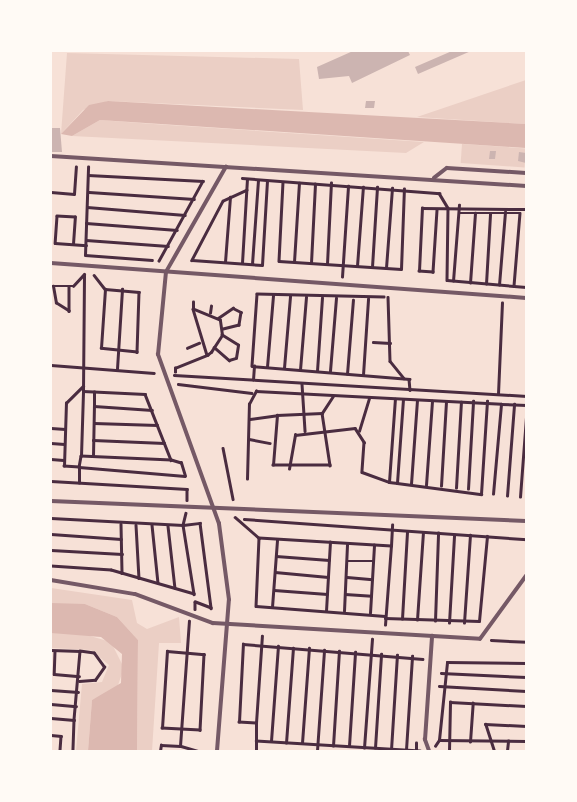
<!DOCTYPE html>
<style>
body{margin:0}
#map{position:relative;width:577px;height:802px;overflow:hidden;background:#f7e1d7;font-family:Inter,sans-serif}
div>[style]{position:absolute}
.green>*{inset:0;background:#ebcfc5;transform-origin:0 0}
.water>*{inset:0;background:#dcb8b0}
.building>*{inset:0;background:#ccb4b1}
.path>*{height:2.5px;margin:-1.25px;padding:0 1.25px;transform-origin:1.25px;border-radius:1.25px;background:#4a2c40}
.service>*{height:3.5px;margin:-1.75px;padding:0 1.75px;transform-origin:1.75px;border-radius:1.75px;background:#755966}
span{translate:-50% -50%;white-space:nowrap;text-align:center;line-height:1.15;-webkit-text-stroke:6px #fffaf5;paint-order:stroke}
.frame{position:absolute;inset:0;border:52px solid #fffaf5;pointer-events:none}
</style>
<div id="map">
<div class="green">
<div style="clip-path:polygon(67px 53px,299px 59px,303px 110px,108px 101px,83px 110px,61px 134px)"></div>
<div style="clip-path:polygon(526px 80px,526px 124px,417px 117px)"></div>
<div style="clip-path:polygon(100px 120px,153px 124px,424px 142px,406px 153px,72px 136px)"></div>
<div style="left:462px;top:144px;width:64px;height:19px;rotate:4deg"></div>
<div style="clip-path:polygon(51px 588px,132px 600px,137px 623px,147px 629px,179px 617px,181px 643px,159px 643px,152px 751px,137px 751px,138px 640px,117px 617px,85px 604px,51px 604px)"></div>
<div style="clip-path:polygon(76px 632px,111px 642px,124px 668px,117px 688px,92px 700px,88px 751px,76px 751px,82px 684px,102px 682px,109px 665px,91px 650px,51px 648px,51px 633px)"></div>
</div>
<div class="water">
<div style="clip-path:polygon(108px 101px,526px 124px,526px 148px,100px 120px,72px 136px,61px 134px,89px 105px)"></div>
<div style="clip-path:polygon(51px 603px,85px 604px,117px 617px,138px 640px,137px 751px,88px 751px,92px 700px,121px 683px,122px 654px,101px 637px,51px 633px)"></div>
</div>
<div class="building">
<div style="clip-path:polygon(353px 51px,408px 51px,410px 55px,352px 83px,349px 76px,319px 79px,317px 67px)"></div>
<div style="clip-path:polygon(452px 51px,471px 51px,418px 74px,415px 67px)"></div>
<div style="clip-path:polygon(366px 101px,375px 101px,374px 108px,365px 108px)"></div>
<div style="clip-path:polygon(51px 128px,60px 128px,62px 152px,51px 152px)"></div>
<div style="clip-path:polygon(490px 151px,496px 151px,495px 159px,489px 159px)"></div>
<div style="clip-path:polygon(519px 152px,526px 153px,526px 163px,518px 161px)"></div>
</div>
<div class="path">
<div style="left:88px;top:175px;width:115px;rotate:3deg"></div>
<div style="left:203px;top:181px;width:91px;rotate:118.8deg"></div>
<div style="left:242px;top:178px;width:198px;rotate:4.4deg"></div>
<div style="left:439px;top:193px;width:17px;rotate:59deg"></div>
<div style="left:448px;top:208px;width:72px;rotate:90.8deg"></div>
<div style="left:447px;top:280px;width:79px;rotate:5.1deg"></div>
<div style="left:283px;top:182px;width:79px;rotate:92.9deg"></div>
<div style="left:279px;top:261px;width:122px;rotate:3.8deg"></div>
<div style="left:401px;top:269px;width:80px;rotate:-87.9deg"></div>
<div style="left:247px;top:190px;width:26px;rotate:155deg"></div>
<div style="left:223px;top:201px;width:67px;rotate:117.7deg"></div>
<div style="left:192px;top:260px;width:70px;rotate:4.1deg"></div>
<div style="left:262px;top:265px;width:84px;rotate:-86.6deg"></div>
<div style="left:51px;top:192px;width:23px;rotate:5deg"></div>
<div style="left:74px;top:194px;width:27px;rotate:-86deg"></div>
<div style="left:89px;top:192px;width:105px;rotate:3.8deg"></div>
<div style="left:87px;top:207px;width:98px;rotate:4.7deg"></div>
<div style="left:437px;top:210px;width:62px;rotate:93.7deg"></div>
<div style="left:433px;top:272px;width:14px;rotate:-176deg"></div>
<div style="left:419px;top:271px;width:63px;rotate:-87.3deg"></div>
<div style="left:422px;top:208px;width:104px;rotate:0.6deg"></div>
<div style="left:459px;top:213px;width:61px"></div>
<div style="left:520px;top:213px;width:73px;rotate:94.7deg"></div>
<div style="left:86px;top:223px;width:91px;rotate:4.4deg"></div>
<div style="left:86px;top:240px;width:82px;rotate:4.2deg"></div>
<div style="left:73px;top:244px;width:27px;rotate:-86deg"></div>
<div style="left:75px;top:217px;width:18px;rotate:-177deg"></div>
<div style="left:57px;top:216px;width:27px;rotate:94deg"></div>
<div style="left:55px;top:243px;width:31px;rotate:4deg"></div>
<div style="left:85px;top:255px;width:67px;rotate:4.3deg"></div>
<div style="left:85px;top:255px;width:88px;rotate:-88deg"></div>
<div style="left:225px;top:262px;width:65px;rotate:-85.6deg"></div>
<div style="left:294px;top:262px;width:79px;rotate:-86.4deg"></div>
<div style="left:242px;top:263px;width:83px;rotate:-86.6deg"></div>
<div style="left:311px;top:263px;width:79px;rotate:-87.1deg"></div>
<div style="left:252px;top:264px;width:83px;rotate:-85.9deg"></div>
<div style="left:327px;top:264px;width:81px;rotate:-87.2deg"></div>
<div style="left:357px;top:266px;width:79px;rotate:-85.7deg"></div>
<div style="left:372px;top:267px;width:80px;rotate:-86.4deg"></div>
<div style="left:386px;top:268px;width:80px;rotate:-85.7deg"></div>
<div style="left:94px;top:275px;width:18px;rotate:52deg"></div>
<div style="left:342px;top:277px;width:91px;rotate:-86.2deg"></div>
<div style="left:453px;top:281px;width:76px;rotate:-85.5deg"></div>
<div style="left:470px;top:283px;width:70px;rotate:-85.9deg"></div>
<div style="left:486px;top:284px;width:70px;rotate:-86.7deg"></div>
<div style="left:499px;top:285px;width:73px;rotate:-85.3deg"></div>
<div style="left:69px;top:286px;width:25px;rotate:90deg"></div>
<div style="left:69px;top:311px;width:15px;rotate:-148deg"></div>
<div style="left:56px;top:303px;width:17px;rotate:-100deg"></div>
<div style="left:53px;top:286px;width:20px"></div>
<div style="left:73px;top:286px;width:16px;rotate:-47deg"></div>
<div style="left:105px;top:289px;width:34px;rotate:5deg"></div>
<div style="left:139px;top:292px;width:60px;rotate:91.9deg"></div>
<div style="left:137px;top:352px;width:36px;rotate:-174deg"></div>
<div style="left:101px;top:348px;width:59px;rotate:-86.1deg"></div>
<div style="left:384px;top:297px;width:127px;rotate:-178.6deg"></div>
<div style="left:257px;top:294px;width:72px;rotate:94deg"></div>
<div style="left:252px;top:366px;width:158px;rotate:4.7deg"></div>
<div style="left:409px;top:379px;width:11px;rotate:85deg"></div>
<div style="left:388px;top:297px;width:64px;rotate:88.2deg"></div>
<div style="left:390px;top:361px;width:22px;rotate:51deg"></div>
<div style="left:193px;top:309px;width:7px;rotate:-90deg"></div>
<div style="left:210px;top:313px;width:7px;rotate:-82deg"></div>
<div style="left:218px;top:318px;width:18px;rotate:-34deg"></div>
<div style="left:233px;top:308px;width:9px;rotate:27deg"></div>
<div style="left:241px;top:312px;width:13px;rotate:99deg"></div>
<div style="left:239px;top:325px;width:16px;rotate:166deg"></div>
<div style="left:373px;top:342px;width:17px;rotate:3deg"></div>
<div style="left:214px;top:347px;width:20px;rotate:41deg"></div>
<div style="left:229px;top:360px;width:7px;rotate:-16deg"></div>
<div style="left:236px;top:358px;width:13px;rotate:-81deg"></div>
<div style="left:238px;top:345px;width:19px;rotate:-148deg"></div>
<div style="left:187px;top:348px;width:13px;rotate:-23deg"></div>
<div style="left:51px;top:365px;width:103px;rotate:4.4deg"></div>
<div style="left:267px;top:367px;width:72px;rotate:-85.2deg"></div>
<div style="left:284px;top:368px;width:72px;rotate:-85.2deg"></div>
<div style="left:117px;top:369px;width:80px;rotate:-86.4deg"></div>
<div style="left:300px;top:370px;width:73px;rotate:-85.3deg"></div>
<div style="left:317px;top:371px;width:73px;rotate:-86.1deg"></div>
<div style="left:330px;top:371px;width:73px;rotate:-85.3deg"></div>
<div style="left:175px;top:372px;width:4px;rotate:-90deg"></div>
<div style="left:175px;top:368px;width:35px;rotate:-22deg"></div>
<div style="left:207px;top:355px;width:5px;rotate:-37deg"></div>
<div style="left:211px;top:352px;width:20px;rotate:-57deg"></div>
<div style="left:222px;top:335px;width:15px;rotate:-98deg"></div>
<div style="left:220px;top:320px;width:29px;rotate:-158deg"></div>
<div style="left:193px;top:309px;width:48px;rotate:73.1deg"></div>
<div style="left:347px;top:374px;width:74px;rotate:-85.4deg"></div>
<div style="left:174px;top:375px;width:353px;rotate:3.4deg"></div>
<div style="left:363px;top:375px;width:76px;rotate:-86.2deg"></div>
<div style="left:253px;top:380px;width:14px;rotate:-86deg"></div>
<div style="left:178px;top:384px;width:74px;rotate:7deg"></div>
<div style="left:302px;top:384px;width:47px;rotate:86.3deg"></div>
<div style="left:83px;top:391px;width:116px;rotate:-89.5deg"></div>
<div style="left:498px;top:394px;width:91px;rotate:-87.5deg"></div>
<div style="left:94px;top:406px;width:14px;rotate:-90deg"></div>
<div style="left:322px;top:413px;width:53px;rotate:81.3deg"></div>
<div style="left:330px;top:465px;width:57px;rotate:180deg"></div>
<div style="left:273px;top:465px;width:50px;rotate:-85.4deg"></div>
<div style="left:277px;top:415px;width:45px;rotate:-2.5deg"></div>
<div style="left:322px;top:413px;width:20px;rotate:-57deg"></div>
<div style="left:250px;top:419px;width:27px;rotate:-8deg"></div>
<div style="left:94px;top:423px;width:63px;rotate:1.8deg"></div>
<div style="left:51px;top:428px;width:14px;rotate:4deg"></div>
<div style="left:359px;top:431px;width:34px;rotate:-73deg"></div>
<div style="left:249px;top:439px;width:21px;rotate:11deg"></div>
<div style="left:93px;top:440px;width:71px;rotate:2.4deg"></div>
<div style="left:51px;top:443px;width:13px;rotate:4deg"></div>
<div style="left:223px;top:448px;width:52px;rotate:78.9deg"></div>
<div style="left:81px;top:456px;width:11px;rotate:100deg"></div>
<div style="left:79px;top:467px;width:15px;rotate:-176deg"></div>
<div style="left:64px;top:466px;width:63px;rotate:-88.2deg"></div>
<div style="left:66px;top:403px;width:24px;rotate:-45deg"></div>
<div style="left:93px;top:456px;width:50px;rotate:-88.9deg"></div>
<div style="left:94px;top:406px;width:58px;rotate:3.9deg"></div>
<div style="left:51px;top:459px;width:12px;rotate:5deg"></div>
<div style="left:289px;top:469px;width:35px;rotate:-80deg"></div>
<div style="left:295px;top:435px;width:60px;rotate:-6.7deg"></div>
<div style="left:355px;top:428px;width:17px;rotate:57deg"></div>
<div style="left:364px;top:442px;width:30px;rotate:94deg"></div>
<div style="left:362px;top:472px;width:29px;rotate:20deg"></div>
<div style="left:389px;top:482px;width:83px;rotate:-85.9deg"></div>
<div style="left:247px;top:479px;width:75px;rotate:-88.5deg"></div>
<div style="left:249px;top:404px;width:15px;rotate:-62deg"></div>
<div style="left:256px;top:391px;width:245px;rotate:3deg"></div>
<div style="left:51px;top:481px;width:136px;rotate:3.4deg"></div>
<div style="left:187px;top:489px;width:11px;rotate:90deg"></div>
<div style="left:389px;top:482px;width:8px;rotate:7deg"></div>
<div style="left:397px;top:483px;width:83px;rotate:-85.9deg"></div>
<div style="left:79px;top:483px;width:16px;rotate:-90deg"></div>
<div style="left:79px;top:467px;width:106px;rotate:4.9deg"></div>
<div style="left:185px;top:476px;width:14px;rotate:-107deg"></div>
<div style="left:181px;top:463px;width:10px;rotate:-163deg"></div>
<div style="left:171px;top:460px;width:90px;rotate:-177.5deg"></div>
<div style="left:81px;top:456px;width:65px;rotate:-88.2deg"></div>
<div style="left:83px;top:391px;width:62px;rotate:2.8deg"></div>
<div style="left:145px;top:394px;width:71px;rotate:68.5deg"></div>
<div style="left:397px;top:483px;width:85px;rotate:7.5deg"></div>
<div style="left:481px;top:494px;width:93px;rotate:-86.3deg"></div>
<div style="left:411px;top:484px;width:83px;rotate:-85.9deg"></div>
<div style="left:426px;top:485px;width:84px;rotate:-85.9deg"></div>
<div style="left:441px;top:486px;width:84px;rotate:-86.6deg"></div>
<div style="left:456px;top:488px;width:86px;rotate:-86.7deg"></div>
<div style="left:468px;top:489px;width:88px;rotate:-86.7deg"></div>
<div style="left:493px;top:494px;width:90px;rotate:-84.9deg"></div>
<div style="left:501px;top:404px;width:25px;rotate:2deg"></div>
<div style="left:507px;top:496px;width:92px;rotate:-85.6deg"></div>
<div style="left:520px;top:497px;width:80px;rotate:-85.7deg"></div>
<div style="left:186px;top:513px;width:12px;rotate:104deg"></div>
<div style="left:183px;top:525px;width:17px;rotate:-7deg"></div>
<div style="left:200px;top:523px;width:86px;rotate:82.6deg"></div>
<div style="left:211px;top:608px;width:17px;rotate:-159deg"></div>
<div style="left:195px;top:602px;width:7px;rotate:90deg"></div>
<div style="left:235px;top:517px;width:32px;rotate:41deg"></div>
<div style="left:51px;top:518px;width:132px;rotate:3deg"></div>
<div style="left:183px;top:525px;width:70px;rotate:80.9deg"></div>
<div style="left:194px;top:594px;width:86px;rotate:-163.9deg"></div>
<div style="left:111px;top:570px;width:60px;rotate:-176.2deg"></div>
<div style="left:244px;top:519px;width:283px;rotate:4.1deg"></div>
<div style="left:121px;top:524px;width:49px;rotate:88.8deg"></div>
<div style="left:136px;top:525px;width:53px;rotate:86.8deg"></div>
<div style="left:152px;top:525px;width:58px;rotate:84.1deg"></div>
<div style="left:168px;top:526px;width:62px;rotate:83.6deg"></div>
<div style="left:51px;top:534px;width:70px;rotate:4.1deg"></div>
<div style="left:391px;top:546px;width:21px;rotate:-87deg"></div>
<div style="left:51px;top:550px;width:71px;rotate:3.2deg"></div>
<div style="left:276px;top:556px;width:53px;rotate:4.3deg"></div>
<div style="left:348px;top:561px;width:25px"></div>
<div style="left:275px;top:572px;width:53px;rotate:5.4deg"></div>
<div style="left:347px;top:577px;width:25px;rotate:5deg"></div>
<div style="left:274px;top:590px;width:53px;rotate:4.3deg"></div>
<div style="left:345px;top:594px;width:26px;rotate:4deg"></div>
<div style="left:272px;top:607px;width:67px;rotate:-85.7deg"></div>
<div style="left:326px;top:611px;width:69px;rotate:-86.7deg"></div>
<div style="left:344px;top:611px;width:66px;rotate:-87.4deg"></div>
<div style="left:370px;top:613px;width:68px;rotate:-86.6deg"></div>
<div style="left:385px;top:618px;width:94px;rotate:1.8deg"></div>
<div style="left:479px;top:621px;width:85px;rotate:-84.6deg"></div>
<div style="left:402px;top:619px;width:87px;rotate:-86.7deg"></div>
<div style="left:417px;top:620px;width:87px;rotate:-86.1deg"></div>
<div style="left:435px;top:621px;width:88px;rotate:-88deg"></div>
<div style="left:449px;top:623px;width:88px;rotate:-86.7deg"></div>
<div style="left:464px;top:623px;width:88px;rotate:-86.1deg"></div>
<div style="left:385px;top:625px;width:79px;rotate:-85.7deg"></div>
<div style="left:391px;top:546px;width:132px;rotate:-176.5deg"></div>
<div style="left:259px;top:538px;width:68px;rotate:92.5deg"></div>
<div style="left:256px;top:606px;width:129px;rotate:4.4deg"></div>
<div style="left:491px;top:640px;width:35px;rotate:3deg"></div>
<div style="left:51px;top:650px;width:29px;rotate:2deg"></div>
<div style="left:80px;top:651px;width:69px;rotate:95deg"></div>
<div style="left:55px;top:651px;width:23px;rotate:92deg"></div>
<div style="left:54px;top:674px;width:25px;rotate:5deg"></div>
<div style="left:167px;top:651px;width:37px;rotate:5deg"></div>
<div style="left:204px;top:654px;width:76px;rotate:93deg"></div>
<div style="left:200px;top:730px;width:38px;rotate:-177deg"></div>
<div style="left:162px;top:728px;width:77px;rotate:-86.3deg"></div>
<div style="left:441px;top:673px;width:85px;rotate:2.7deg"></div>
<div style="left:79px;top:681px;width:16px;rotate:-4deg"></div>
<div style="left:95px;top:680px;width:16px;rotate:-55deg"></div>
<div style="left:104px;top:667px;width:17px;rotate:-126deg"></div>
<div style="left:94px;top:653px;width:14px;rotate:-172deg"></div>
<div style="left:439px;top:686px;width:87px;rotate:3.3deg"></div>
<div style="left:51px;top:690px;width:27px;rotate:4deg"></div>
<div style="left:51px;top:704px;width:25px;rotate:5deg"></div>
<div style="left:51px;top:718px;width:23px;rotate:5deg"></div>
<div style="left:74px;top:720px;width:31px;rotate:92deg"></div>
<div style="left:256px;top:723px;width:87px;rotate:-86.1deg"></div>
<div style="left:51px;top:735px;width:10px;rotate:6deg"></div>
<div style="left:61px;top:736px;width:15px;rotate:94deg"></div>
<div style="left:439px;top:740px;width:78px;rotate:-84.1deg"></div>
<div style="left:447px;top:662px;width:79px;rotate:0.7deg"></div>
<div style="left:271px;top:741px;width:95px;rotate:-85.8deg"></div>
<div style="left:470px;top:742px;width:39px;rotate:-86deg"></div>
<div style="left:286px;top:743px;width:95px;rotate:-85.8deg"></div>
<div style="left:302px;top:743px;width:95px;rotate:-85.8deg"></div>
<div style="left:181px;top:746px;width:18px;rotate:16deg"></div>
<div style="left:333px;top:746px;width:95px;rotate:-86.4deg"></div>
<div style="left:349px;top:746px;width:94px;rotate:-86.3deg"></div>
<div style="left:435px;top:746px;width:7px;rotate:-56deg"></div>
<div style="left:439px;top:740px;width:87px;rotate:0.7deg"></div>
<div style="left:364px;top:748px;width:109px;rotate:-85.8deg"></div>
<div style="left:375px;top:748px;width:94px;rotate:-86.3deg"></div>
<div style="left:391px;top:750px;width:95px;rotate:-86.4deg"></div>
<div style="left:406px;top:750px;width:94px;rotate:-86.3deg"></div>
<div style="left:160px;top:751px;width:6px;rotate:-81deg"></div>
<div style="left:161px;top:745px;width:19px;rotate:3deg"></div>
<div style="left:180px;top:746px;width:125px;rotate:-85.9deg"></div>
<div style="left:256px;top:751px;width:10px;rotate:-90deg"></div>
<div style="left:317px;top:751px;width:101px;rotate:-86deg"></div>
<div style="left:416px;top:751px;width:8px;rotate:-90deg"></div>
<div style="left:420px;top:751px;width:164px;rotate:-176.5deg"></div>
<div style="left:256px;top:741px;width:18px;rotate:-90deg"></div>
<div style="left:256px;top:723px;width:17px;rotate:-177deg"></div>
<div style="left:239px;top:722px;width:78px;rotate:-87.1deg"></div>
<div style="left:243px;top:644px;width:180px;rotate:4.8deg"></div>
<div style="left:449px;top:751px;width:49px;rotate:-88.8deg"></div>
<div style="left:450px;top:702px;width:76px;rotate:3deg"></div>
<div style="left:494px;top:751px;width:28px;rotate:-108deg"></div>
<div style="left:485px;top:724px;width:41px;rotate:2.8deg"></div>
<div style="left:507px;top:751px;width:10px;rotate:-84deg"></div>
</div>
<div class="service">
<div style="left:51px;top:156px;width:476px;rotate:3.6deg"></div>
<div style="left:434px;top:178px;width:16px;rotate:-38deg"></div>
<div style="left:447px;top:168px;width:79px;rotate:3.6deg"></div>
<div style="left:51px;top:263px;width:476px;rotate:4.2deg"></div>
<div style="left:51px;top:501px;width:475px;rotate:2.4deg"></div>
<div style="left:51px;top:580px;width:85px;rotate:9.5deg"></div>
<div style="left:135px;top:594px;width:83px;rotate:20.4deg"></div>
<div style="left:213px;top:623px;width:267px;rotate:3.4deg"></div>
<div style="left:480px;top:639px;width:78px;rotate:-53.9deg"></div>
<div style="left:217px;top:751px;width:151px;rotate:-85.5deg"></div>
<div style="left:229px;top:600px;width:77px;rotate:-97.5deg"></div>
<div style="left:219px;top:524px;width:180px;rotate:-109.8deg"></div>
<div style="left:158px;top:355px;width:83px;rotate:-84.5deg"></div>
<div style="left:166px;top:272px;width:121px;rotate:-60.3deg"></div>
<div style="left:429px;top:751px;width:12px;rotate:-110deg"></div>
<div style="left:425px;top:740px;width:104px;rotate:-86.1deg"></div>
</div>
<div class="frame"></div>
</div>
